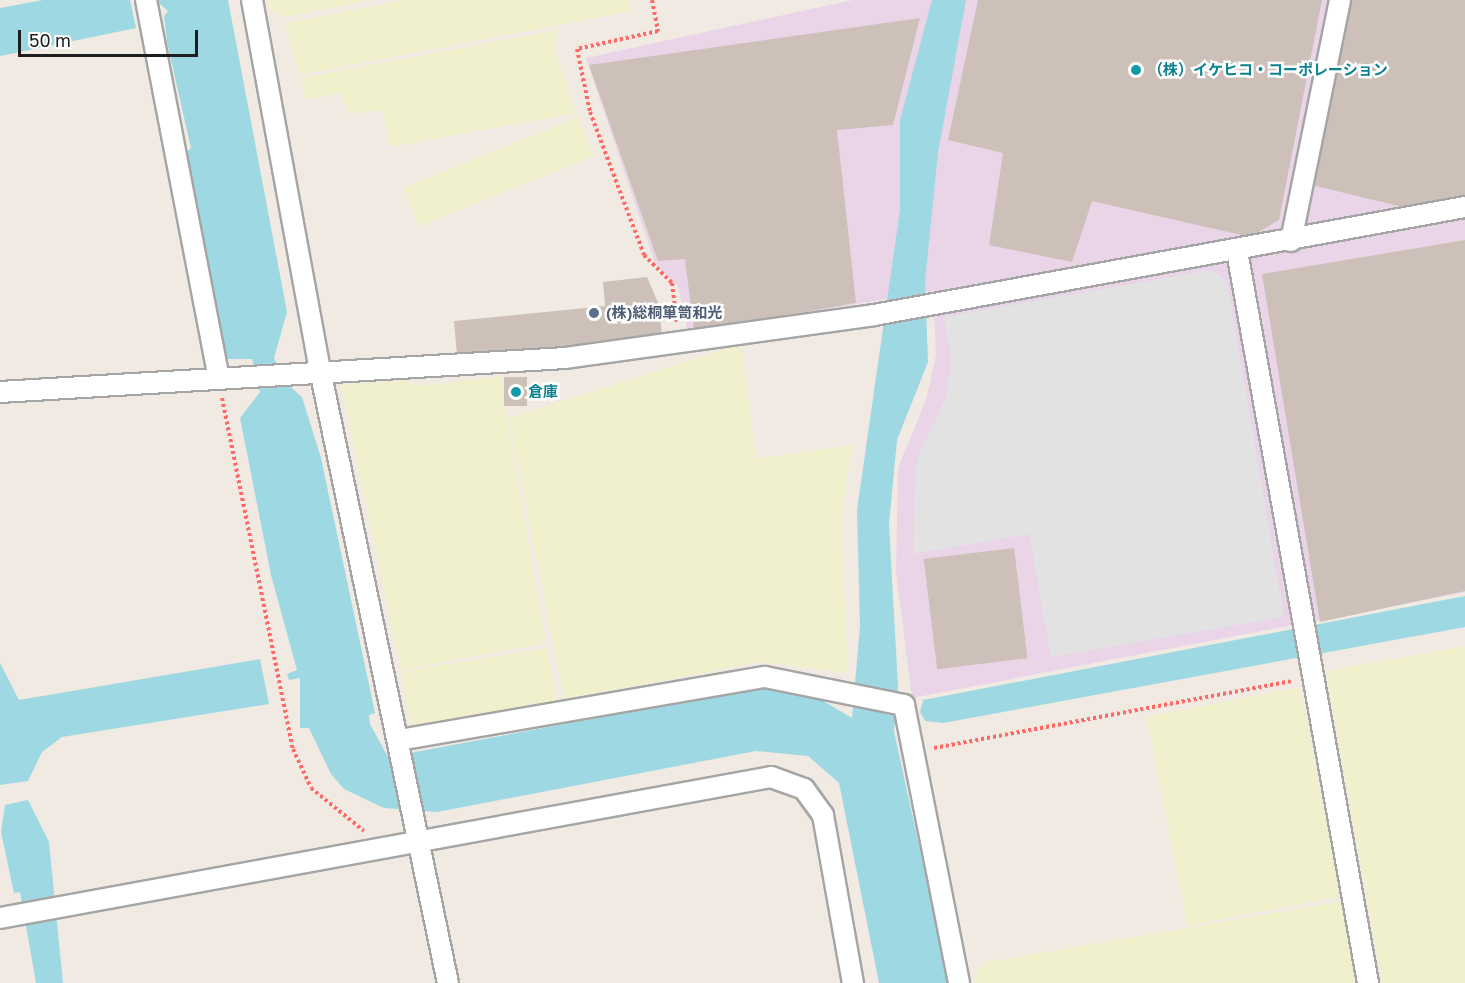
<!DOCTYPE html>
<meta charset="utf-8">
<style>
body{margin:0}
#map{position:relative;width:1465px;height:983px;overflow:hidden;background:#f0eae3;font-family:"Golos Text","Noto Sans JP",sans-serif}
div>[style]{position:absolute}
.industrial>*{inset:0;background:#ead4e7}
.farmland>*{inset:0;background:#f1f0cc;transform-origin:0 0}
.parking>*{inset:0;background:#e2e2e2}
.water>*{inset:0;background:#9ed8e2}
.building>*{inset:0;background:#ccc0b8;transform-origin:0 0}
.path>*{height:4px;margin-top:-2px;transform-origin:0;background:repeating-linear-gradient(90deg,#ff6865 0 3px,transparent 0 6px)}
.roads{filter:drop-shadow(2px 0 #a5a5a5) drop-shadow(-2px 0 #a5a5a5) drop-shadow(0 2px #a5a5a5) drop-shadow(0 -2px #a5a5a5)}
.minor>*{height:20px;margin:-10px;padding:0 10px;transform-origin:10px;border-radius:10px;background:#fff}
.dots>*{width:16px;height:16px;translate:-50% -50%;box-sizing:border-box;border:3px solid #fff;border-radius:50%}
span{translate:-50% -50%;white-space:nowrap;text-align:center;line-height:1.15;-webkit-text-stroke:5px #fff;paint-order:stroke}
.culture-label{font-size:15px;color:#0d838f;font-weight:700}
.left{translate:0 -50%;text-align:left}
.service-label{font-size:15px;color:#4e5e75;font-weight:700}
.scale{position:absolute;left:18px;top:30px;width:180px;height:27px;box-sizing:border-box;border:3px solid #1e1e1e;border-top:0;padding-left:8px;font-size:18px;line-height:21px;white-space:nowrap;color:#1e1e1e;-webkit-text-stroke:4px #fff;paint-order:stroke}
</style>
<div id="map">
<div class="industrial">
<div style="clip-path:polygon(853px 0,1465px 0,1465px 592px,912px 698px,896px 571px,898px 468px,926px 400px,936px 355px,933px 291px,688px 333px,678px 286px,655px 263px,586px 58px)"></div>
</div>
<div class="farmland">
<div style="clip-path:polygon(267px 0,373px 0,286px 17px,269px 10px)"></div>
<div style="clip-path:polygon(404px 0,629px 0,631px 11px,299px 75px,285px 23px)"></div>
<div style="clip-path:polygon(557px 30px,555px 50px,576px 113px,390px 147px,382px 110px,349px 114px,340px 93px,306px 100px,301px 78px)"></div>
<div style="left:578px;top:117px;width:42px;height:189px;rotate:68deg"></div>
<div style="clip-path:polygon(741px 344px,756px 459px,852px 445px,841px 520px,848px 673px,761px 662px,564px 699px,509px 418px)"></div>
<div style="clip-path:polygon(500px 376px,546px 643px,401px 670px,341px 385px,403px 380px,425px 386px)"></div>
<div style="clip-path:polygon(1465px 646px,1465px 983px,1382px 983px,1326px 671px)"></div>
<div style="left:548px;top:648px;width:55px;height:148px;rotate:81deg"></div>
<div style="left:1300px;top:687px;width:213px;height:156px;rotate:79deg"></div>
<div style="clip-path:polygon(1342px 901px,1357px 983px,973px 983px,982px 963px)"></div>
</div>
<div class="parking">
<div style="clip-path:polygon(1211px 270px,1227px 281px,1284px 617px,1051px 657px,1029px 534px,913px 554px,916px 462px,946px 397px,951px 359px,944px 317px)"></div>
</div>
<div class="water">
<div style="clip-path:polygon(43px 0,130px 0,136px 28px,0 56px,0 8px)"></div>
<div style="clip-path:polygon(155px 0,228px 0,287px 312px,274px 358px,285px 382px,302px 397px,321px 458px,375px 713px,369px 715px,370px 724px,388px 757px,767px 686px,813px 695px,852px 718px,860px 626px,857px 510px,900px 210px,900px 120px,932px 0,966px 0,938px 153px,925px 281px,928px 362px,897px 440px,889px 524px,898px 686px,894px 731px,949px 983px,879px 983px,839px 783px,808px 756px,756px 751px,437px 812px,384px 808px,344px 789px,331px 774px,309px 728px,300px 728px,300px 678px,289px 680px,287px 674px,297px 670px,271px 575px,240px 418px,260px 392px,252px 359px,225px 359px,186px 152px,191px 148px,167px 42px,164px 16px,168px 11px)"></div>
<div style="clip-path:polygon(1465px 596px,1465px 627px,943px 723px,925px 721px,920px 712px,923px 700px)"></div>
<div style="clip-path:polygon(260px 659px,269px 704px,62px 737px,42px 752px,28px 781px,0 785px,0 663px,19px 700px)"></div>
<div style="clip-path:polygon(28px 800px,49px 842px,63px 983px,36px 983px,20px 892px,14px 893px,1px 832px,5px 805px)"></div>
</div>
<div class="building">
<div style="clip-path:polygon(978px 0,1322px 0,1279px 220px,1250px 237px,1092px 201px,1072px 262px,989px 245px,1003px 153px,948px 140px)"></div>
<div style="clip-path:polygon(1347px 0,1465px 0,1465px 199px,1411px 209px,1312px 185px)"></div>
<div style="clip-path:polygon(920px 18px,893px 125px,837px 130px,856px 303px,694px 331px,685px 259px,658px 261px,589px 65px)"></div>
<div style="clip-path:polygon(1465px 240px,1465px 591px,1320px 622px,1262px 274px)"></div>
<div style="clip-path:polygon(647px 277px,659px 305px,662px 337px,457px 356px,454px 321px,605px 306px,603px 282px)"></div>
<div style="left:504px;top:377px;width:23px;height:29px"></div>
<div style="left:1014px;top:548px;width:111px;height:91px;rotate:83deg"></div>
</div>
<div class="path">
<div style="left:652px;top:0;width:32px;rotate:79deg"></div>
<div style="left:658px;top:31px;width:83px;rotate:167.5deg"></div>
<div style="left:577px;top:49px;width:64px;rotate:78.3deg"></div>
<div style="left:590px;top:112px;width:153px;rotate:69.3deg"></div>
<div style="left:644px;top:255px;width:40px;rotate:45deg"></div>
<div style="left:672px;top:283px;width:39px;rotate:83deg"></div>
<div style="left:222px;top:398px;width:358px;rotate:78.6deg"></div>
<div style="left:293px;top:749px;width:43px;rotate:65.2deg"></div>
<div style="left:311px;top:788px;width:68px;rotate:39.1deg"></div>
<div style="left:934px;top:748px;width:365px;rotate:-10.6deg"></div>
</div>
<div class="roads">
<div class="minor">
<div style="left:146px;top:0;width:386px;rotate:79.1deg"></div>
<div style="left:252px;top:0;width:376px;rotate:79.6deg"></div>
<div style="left:320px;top:370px;width:626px;rotate:78.21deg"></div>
<div style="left:1291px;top:241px;width:246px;rotate:-78.5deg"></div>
<div style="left:1237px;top:251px;width:744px;rotate:79.85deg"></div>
<div style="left:0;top:392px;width:566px;rotate:-3.44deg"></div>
<div style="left:565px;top:358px;width:312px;rotate:-7.9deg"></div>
<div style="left:874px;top:315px;width:601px;rotate:-10.36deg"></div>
<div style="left:399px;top:740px;width:371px;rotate:-9.8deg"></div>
<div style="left:765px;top:677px;width:142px;rotate:11.4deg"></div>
<div style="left:904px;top:705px;width:283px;rotate:78.8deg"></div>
<div style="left:0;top:918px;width:784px;rotate:-10.36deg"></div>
<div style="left:771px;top:777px;width:35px;rotate:20deg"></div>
<div style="left:804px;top:789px;width:32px;rotate:54deg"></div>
<div style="left:823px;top:815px;width:171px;rotate:79.9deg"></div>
</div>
</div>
<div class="dots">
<div style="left:1136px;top:70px;background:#0f9aa8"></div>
<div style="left:594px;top:313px;background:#5c6f8a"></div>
<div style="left:516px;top:392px;background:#0f9aa8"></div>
</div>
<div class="culture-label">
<span class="left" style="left:1148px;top:70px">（株）イケヒコ・コーポレーション</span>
<span class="left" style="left:528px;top:392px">倉庫</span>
</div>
<div class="service-label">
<span class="left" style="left:606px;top:313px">(株)総桐箪笥和光</span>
</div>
<div class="scale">50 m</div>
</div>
